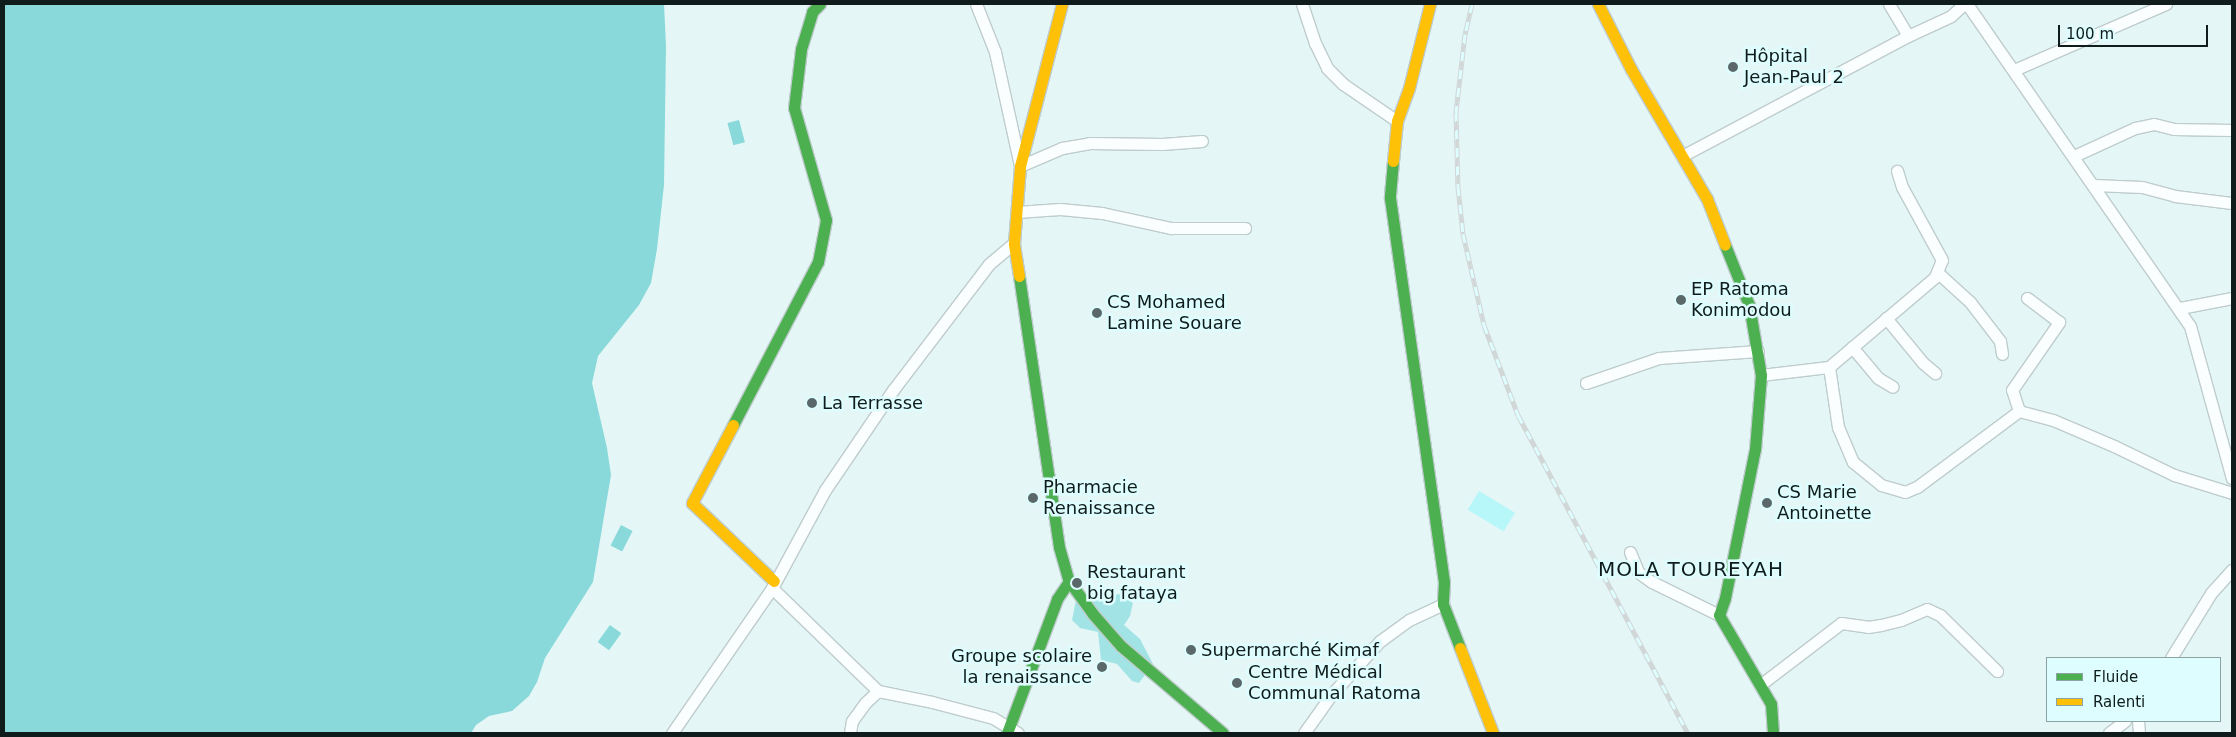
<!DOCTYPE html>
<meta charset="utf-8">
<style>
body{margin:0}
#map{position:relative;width:2236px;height:737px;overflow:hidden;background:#e5f6f7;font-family:"DejaVu Sans",sans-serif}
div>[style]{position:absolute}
.green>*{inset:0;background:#b8f7f9;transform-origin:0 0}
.forest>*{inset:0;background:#a2e4e6}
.water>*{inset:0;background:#89d9da;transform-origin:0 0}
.roads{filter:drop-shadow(1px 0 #bfcccd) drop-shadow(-1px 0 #bfcccd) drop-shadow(0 1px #bfcccd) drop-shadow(0 -1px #bfcccd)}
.street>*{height:11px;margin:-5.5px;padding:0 5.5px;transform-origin:5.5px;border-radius:5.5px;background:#fbfefe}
.fast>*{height:11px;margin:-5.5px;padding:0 5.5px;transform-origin:5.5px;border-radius:5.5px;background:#4caf50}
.slow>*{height:11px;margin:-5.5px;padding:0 5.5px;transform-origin:5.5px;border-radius:5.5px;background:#ffc107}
.rail>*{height:5px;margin-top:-2.5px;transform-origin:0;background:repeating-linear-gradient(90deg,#defdfe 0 9px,#d1d7d7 0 18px);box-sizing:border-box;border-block:1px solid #d1d7d7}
.dots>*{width:14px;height:14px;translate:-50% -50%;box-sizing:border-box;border:2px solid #defdfe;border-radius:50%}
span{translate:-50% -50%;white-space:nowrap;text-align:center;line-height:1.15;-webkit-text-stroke:5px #defdfe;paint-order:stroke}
.poi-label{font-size:18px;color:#101c1c}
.left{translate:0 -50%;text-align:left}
.right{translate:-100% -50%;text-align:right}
.quarter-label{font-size:20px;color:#101c1c;letter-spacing:1px}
.frame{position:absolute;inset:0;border:5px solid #101c1c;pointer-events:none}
.legend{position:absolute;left:2046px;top:657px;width:175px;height:65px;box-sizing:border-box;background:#defdfe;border:1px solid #8ca3a4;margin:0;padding:6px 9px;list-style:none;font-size:15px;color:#101c1c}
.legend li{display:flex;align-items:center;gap:10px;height:25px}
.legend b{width:25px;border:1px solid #8ca3a4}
.scale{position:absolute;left:2058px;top:25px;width:150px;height:22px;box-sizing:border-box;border:2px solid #101c1c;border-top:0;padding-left:6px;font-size:15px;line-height:18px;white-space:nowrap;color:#101c1c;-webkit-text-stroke:4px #defdfe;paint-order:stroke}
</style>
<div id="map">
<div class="green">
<div style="left:1479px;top:491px;width:42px;height:22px;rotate:31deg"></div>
</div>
<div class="forest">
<div style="clip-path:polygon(1086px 594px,1097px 600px,1119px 594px,1133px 603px,1130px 616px,1124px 625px,1140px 639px,1153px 664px,1139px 683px,1132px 681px,1117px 664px,1101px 660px,1098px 632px,1080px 628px,1072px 620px,1076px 600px)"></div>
</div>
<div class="water">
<div style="clip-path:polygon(4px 4px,664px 4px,666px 46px,664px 185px,657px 249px,651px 283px,639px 305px,598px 356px,592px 383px,607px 448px,611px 475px,593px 582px,545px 658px,537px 682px,529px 696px,512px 711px,489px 716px,476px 725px,471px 733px,4px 733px)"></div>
<div style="left:739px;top:120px;width:23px;height:12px;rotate:75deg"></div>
<div style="left:621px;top:525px;width:13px;height:23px;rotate:27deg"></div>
<div style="left:610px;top:625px;width:14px;height:21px;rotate:36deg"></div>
</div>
<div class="roads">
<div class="street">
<div style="left:976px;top:4px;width:52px;rotate:68.4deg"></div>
<div style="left:995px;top:52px;width:117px;rotate:77.6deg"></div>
<div style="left:1020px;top:166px;width:46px;rotate:-23.2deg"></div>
<div style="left:1062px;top:148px;width:27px;rotate:-10deg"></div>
<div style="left:1089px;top:143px;width:73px;rotate:0.8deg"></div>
<div style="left:1162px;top:144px;width:40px;rotate:-4.3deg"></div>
<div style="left:1302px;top:4px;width:41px;rotate:71.6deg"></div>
<div style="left:1315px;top:43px;width:28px;rotate:64deg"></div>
<div style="left:1327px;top:68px;width:23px;rotate:45deg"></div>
<div style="left:1343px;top:84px;width:65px;rotate:34.4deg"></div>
<div style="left:1889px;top:4px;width:37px;rotate:59deg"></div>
<div style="left:1967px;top:4px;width:392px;rotate:55.3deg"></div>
<div style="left:2190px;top:326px;width:158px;rotate:74.6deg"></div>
<div style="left:2014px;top:70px;width:166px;rotate:-23.5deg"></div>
<div style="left:1682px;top:156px;width:256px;rotate:-28deg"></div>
<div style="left:1908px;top:36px;width:47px;rotate:-24.9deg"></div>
<div style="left:1951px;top:16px;width:18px;rotate:-43deg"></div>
<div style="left:2074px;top:156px;width:67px;rotate:-24.7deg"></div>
<div style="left:2135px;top:128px;width:19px;rotate:-12deg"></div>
<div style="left:2154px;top:124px;width:21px;rotate:14deg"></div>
<div style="left:2174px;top:129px;width:58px;rotate:1deg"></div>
<div style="left:2094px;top:185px;width:48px;rotate:2.4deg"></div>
<div style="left:2142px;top:187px;width:34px;rotate:15deg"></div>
<div style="left:2175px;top:196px;width:57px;rotate:7deg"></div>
<div style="left:1017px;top:212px;width:43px;rotate:-4deg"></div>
<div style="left:1060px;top:209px;width:42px;rotate:5.4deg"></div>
<div style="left:1102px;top:213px;width:71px;rotate:12.3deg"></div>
<div style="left:1171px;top:228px;width:74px"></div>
<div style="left:1937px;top:272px;width:45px;rotate:42.3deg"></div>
<div style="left:1970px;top:302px;width:49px;rotate:52.4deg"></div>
<div style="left:2000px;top:341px;width:13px;rotate:81deg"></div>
<div style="left:2180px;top:308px;width:53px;rotate:-10.9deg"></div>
<div style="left:1886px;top:318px;width:58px;rotate:50.6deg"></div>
<div style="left:1923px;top:363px;width:16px;rotate:40deg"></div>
<div style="left:1852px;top:347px;width:40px;rotate:50deg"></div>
<div style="left:1878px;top:378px;width:17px;rotate:31deg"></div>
<div style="left:1829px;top:367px;width:61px;rotate:81.5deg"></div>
<div style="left:1838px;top:427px;width:38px;rotate:67deg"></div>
<div style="left:1853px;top:462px;width:36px;rotate:39deg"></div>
<div style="left:1881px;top:485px;width:25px;rotate:16deg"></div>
<div style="left:1905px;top:492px;width:13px;rotate:-23deg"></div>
<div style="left:1917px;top:487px;width:127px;rotate:-36.7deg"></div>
<div style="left:2019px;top:411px;width:35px;rotate:15deg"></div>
<div style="left:2053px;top:420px;width:66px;rotate:23.1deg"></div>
<div style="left:2114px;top:446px;width:67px;rotate:25.8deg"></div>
<div style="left:2174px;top:475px;width:61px;rotate:17.2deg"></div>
<div style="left:1761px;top:375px;width:68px;rotate:-6.7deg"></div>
<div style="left:1829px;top:367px;width:139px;rotate:-40.3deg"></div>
<div style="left:1935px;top:277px;width:18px;rotate:-68deg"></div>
<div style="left:1942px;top:260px;width:83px;rotate:-118.7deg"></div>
<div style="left:1902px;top:187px;width:17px;rotate:-107deg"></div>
<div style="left:1586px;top:383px;width:77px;rotate:-18.9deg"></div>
<div style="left:1659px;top:358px;width:99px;rotate:-4deg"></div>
<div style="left:2019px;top:411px;width:22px;rotate:-108deg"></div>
<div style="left:2012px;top:390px;width:83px;rotate:-55.3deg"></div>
<div style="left:2059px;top:322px;width:40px;rotate:-143deg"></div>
<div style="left:1630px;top:552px;width:22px;rotate:68deg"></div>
<div style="left:1638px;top:572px;width:17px;rotate:36deg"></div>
<div style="left:1652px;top:582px;width:75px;rotate:26.2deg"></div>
<div style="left:772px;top:588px;width:148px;rotate:44.2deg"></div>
<div style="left:2171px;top:658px;width:76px;rotate:-58.4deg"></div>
<div style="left:2211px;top:593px;width:31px;rotate:-48deg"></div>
<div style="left:1760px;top:685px;width:102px;rotate:-37.4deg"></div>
<div style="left:1841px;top:623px;width:27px;rotate:8deg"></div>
<div style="left:1868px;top:627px;width:13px;rotate:-9deg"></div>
<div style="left:1881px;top:625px;width:21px;rotate:-14deg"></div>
<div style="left:1901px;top:620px;width:28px;rotate:-23deg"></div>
<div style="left:1927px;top:609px;width:14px;rotate:25deg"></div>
<div style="left:1940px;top:615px;width:80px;rotate:44.5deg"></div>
<div style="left:2138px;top:721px;width:12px;rotate:85deg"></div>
<div style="left:672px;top:733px;width:176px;rotate:-55.4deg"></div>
<div style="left:772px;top:588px;width:111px;rotate:-61.6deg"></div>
<div style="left:825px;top:490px;width:121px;rotate:-55.8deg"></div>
<div style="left:893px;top:390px;width:158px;rotate:-52.7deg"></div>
<div style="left:989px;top:264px;width:33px;rotate:-40deg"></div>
<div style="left:850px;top:733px;width:12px;rotate:-81deg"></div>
<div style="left:852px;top:721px;width:22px;rotate:-54deg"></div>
<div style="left:865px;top:703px;width:18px;rotate:-43deg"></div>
<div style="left:878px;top:691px;width:55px;rotate:11.5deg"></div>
<div style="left:932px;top:702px;width:63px;rotate:14.7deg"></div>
<div style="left:993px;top:718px;width:29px;rotate:31deg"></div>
<div style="left:1304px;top:733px;width:47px;rotate:-54.6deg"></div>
<div style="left:1331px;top:695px;width:73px;rotate:-47.8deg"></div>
<div style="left:1380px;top:641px;width:36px;rotate:-36deg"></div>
<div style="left:1409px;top:620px;width:38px;rotate:-25deg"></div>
<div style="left:2109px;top:733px;width:20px;rotate:-37deg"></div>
</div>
<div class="fast">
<div style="left:1393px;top:161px;width:37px;rotate:95deg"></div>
<div style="left:1390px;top:198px;width:388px;rotate:82deg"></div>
<div style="left:1444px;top:582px;width:22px;rotate:93deg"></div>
<div style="left:1443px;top:604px;width:47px;rotate:68.9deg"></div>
<div style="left:1725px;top:245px;width:65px;rotate:68.2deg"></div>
<div style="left:1749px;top:305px;width:71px;rotate:80.3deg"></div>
<div style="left:1761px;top:375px;width:74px;rotate:94.6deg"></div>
<div style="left:1755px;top:449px;width:152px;rotate:101.4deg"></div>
<div style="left:1725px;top:598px;width:18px;rotate:109deg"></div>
<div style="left:1719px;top:615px;width:103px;rotate:59.7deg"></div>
<div style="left:1771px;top:704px;width:29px;rotate:86deg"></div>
<div style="left:1019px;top:276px;width:274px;rotate:81.6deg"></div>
<div style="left:1059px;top:547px;width:35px;rotate:74deg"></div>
<div style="left:1069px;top:581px;width:39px;rotate:54deg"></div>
<div style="left:1092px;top:613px;width:44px;rotate:48.7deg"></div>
<div style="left:1121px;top:646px;width:134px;rotate:40.5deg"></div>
<div style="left:733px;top:425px;width:184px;rotate:-62.5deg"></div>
<div style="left:818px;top:262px;width:43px;rotate:-79.2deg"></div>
<div style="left:826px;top:220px;width:116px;rotate:-105.9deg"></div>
<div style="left:794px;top:108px;width:59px;rotate:-83.2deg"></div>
<div style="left:801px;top:49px;width:39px;rotate:-73deg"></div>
<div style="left:812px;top:12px;width:11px;rotate:-45deg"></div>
<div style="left:1007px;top:733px;width:143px;rotate:-69.5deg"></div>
<div style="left:1057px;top:599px;width:22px;rotate:-56deg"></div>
</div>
<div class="slow">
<div style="left:1598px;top:4px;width:73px;rotate:63.1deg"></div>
<div style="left:1631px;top:69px;width:151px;rotate:59.7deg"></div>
<div style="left:1707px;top:199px;width:49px;rotate:68.6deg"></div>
<div style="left:1393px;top:161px;width:40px;rotate:-84.3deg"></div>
<div style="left:1397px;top:121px;width:35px;rotate:-70deg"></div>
<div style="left:1409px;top:88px;width:87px;rotate:-76deg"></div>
<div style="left:1019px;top:276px;width:33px;rotate:-99deg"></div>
<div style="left:1014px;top:243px;width:77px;rotate:-85.5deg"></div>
<div style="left:1020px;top:166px;width:167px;rotate:-75.5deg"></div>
<div style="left:733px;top:425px;width:88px;rotate:117.7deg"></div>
<div style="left:692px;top:503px;width:113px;rotate:43.6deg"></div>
<div style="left:1460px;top:648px;width:91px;rotate:68.8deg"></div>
</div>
</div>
<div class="rail">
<div style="left:1472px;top:4px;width:31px;rotate:103deg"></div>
<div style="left:1465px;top:34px;width:79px;rotate:96.6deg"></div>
<div style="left:1456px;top:112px;width:75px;rotate:88.5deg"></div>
<div style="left:1458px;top:187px;width:47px;rotate:83.9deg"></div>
<div style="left:1463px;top:234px;width:93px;rotate:77deg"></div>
<div style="left:1484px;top:325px;width:96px;rotate:69.3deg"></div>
<div style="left:1518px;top:415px;width:361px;rotate:61.9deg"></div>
</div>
<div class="dots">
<div style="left:1733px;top:67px;background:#5b6869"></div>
<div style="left:1681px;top:300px;background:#5b6869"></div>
<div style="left:1097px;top:313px;background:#5b6869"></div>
<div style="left:812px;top:403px;background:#5b6869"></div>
<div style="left:1033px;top:498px;background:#5b6869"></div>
<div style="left:1767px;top:503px;background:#5b6869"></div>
<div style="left:1077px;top:583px;background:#5b6869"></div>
<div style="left:1191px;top:650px;background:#5b6869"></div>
<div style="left:1102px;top:667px;background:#5b6869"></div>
<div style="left:1237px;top:683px;background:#5b6869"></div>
</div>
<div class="poi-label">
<span class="left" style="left:1744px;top:67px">Hôpital<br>Jean-Paul 2</span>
<span class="left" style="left:1691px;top:300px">EP Ratoma<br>Konimodou</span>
<span class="left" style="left:1107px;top:313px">CS Mohamed<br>Lamine Souare</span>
<span class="left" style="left:822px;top:403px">La Terrasse</span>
<span class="left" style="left:1043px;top:498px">Pharmacie<br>Renaissance</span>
<span class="left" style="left:1777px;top:503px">CS Marie<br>Antoinette</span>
<span class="left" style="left:1087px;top:583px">Restaurant<br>big fataya</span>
<span class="left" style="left:1201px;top:650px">Supermarché Kimaf</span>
<span class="right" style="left:1092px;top:667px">Groupe scolaire<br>la renaissance</span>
<span class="left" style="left:1248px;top:683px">Centre Médical<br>Communal Ratoma</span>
</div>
<div class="quarter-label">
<span style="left:1691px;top:569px">MOLA TOUREYAH</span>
</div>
<div class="frame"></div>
<ul class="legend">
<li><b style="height:6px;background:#4caf50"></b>Fluide</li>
<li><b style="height:6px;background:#ffc107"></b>Ralenti</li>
</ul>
<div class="scale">100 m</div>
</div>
